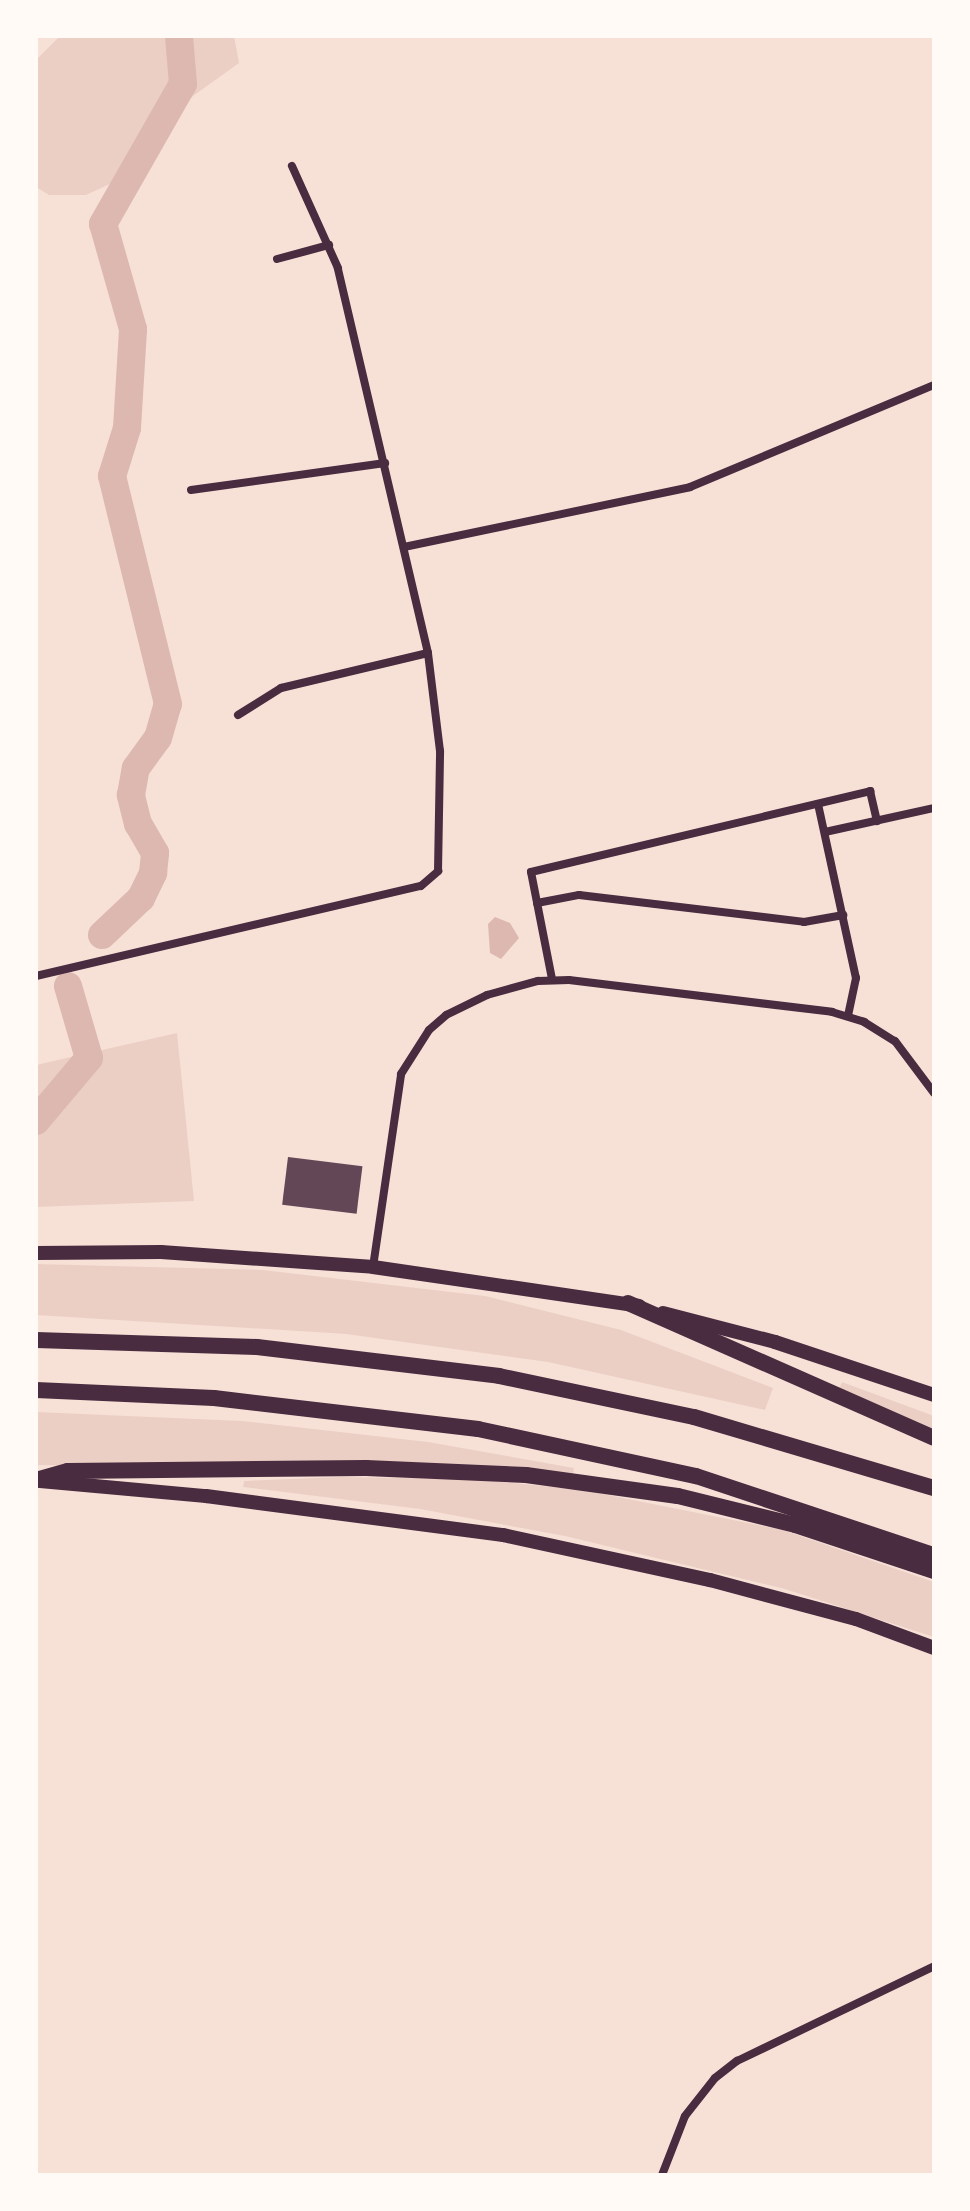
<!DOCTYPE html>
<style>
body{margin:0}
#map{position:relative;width:970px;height:2211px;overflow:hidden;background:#f7e1d7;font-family:Georgia,serif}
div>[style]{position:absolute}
.green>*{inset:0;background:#ebcfc5}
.water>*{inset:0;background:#dcb8b0}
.river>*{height:28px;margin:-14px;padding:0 14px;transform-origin:14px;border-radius:14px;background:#dcb8b0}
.building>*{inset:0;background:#644757;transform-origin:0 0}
.minor>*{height:8px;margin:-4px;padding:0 4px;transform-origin:4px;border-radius:4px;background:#4a2c40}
.secondary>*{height:14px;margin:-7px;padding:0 7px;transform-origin:7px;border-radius:7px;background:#4a2c40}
.motorway>*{height:16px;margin:-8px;padding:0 8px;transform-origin:8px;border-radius:8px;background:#4a2c40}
span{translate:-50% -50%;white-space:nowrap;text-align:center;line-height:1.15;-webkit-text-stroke:7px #fffaf5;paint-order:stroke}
.frame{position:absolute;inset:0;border:38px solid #fffaf5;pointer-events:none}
</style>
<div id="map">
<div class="green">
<div style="clip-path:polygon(60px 36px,234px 36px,239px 63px,193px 96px,112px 183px,86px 195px,49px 195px,36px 187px,36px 60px)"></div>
<div style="clip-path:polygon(177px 1033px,194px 1201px,36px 1207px,36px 1065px)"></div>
<div style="clip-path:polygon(36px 1264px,263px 1270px,485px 1296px,621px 1330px,773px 1388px,765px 1410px,548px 1362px,346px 1334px,36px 1315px)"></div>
<div style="clip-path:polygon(842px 1382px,934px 1416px,934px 1430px,838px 1391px)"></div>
<div style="clip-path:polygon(36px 1412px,242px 1421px,428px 1442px,574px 1468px,573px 1474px,36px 1465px)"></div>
<div style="clip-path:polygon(340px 1477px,473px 1479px,583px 1490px,783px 1530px,934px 1582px,934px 1637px,785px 1589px,565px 1536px,420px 1509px,243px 1487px,244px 1481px)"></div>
</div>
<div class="water">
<div style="clip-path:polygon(495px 917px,510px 923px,519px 938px,501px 959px,490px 953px,488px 924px)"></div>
</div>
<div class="river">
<div style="left:102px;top:935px;width:54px;rotate:-43.5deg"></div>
<div style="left:141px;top:898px;width:28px;rotate:-64deg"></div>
<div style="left:153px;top:873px;width:20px;rotate:-84deg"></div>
<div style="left:155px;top:853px;width:34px;rotate:-120deg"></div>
<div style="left:138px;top:824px;width:30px;rotate:-104deg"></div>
<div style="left:131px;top:795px;width:27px;rotate:-80deg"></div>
<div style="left:136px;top:768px;width:37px;rotate:-54deg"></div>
<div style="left:158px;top:738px;width:35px;rotate:-74deg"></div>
<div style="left:168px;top:704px;width:235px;rotate:-103.8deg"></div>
<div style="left:112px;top:476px;width:50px;rotate:-72.6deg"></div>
<div style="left:127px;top:428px;width:99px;rotate:-86.5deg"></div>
<div style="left:133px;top:329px;width:109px;rotate:-105.9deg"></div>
<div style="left:103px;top:224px;width:161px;rotate:-60.3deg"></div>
<div style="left:183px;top:84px;width:48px;rotate:-94.8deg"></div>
<div style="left:36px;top:1121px;width:82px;rotate:-49.9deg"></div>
<div style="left:89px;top:1058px;width:75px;rotate:-106.3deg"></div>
</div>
<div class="building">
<div style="left:288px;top:1157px;width:75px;height:48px;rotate:7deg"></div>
</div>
<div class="minor">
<div style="left:277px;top:259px;width:54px;rotate:-15.1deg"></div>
<div style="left:191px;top:490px;width:196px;rotate:-7.9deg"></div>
<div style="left:404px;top:547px;width:292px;rotate:-11.8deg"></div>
<div style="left:690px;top:487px;width:264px;rotate:-22.7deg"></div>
<div style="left:238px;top:715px;width:51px;rotate:-32.1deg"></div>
<div style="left:281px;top:688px;width:151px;rotate:-13.4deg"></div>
<div style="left:818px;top:804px;width:178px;rotate:77.7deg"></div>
<div style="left:856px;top:978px;width:39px;rotate:102deg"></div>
<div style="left:825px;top:832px;width:112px;rotate:-12.4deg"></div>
<div style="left:537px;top:903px;width:43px;rotate:-10.8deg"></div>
<div style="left:579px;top:895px;width:227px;rotate:6.8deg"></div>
<div style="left:804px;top:922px;width:40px;rotate:-10deg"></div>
<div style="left:36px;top:976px;width:395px;rotate:-13.2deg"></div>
<div style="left:421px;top:886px;width:23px;rotate:-41deg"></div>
<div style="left:438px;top:871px;width:120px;rotate:-89deg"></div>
<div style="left:440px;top:751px;width:99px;rotate:-97deg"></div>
<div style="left:428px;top:653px;width:395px;rotate:-103.2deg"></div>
<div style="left:338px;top:268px;width:112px;rotate:-114.3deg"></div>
<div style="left:552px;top:979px;width:109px;rotate:-101.1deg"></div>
<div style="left:531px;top:872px;width:349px;rotate:-13.4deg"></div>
<div style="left:870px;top:791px;width:31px;rotate:77deg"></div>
<div style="left:373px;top:1267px;width:195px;rotate:-81.7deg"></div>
<div style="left:401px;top:1074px;width:52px;rotate:-57.5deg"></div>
<div style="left:429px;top:1030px;width:23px;rotate:-41deg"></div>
<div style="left:446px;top:1015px;width:46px;rotate:-26deg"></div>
<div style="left:487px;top:995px;width:53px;rotate:-15.4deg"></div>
<div style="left:538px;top:981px;width:31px;rotate:-2deg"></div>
<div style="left:569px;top:980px;width:265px;rotate:6.9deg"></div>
<div style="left:832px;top:1012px;width:34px;rotate:17deg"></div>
<div style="left:864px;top:1022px;width:36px;rotate:32deg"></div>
<div style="left:895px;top:1041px;width:65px;rotate:53.1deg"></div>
<div style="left:662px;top:2175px;width:63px;rotate:-68.7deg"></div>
<div style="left:685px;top:2116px;width:48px;rotate:-51.7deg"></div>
<div style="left:715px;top:2078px;width:28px;rotate:-38deg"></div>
<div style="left:737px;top:2061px;width:219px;rotate:-25.7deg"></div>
</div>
<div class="secondary">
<div style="left:36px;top:1253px;width:125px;rotate:-0.5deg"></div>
<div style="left:161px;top:1252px;width:213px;rotate:4deg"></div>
<div style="left:373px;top:1267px;width:269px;rotate:8.3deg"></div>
<div style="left:663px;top:1313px;width:116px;rotate:14.5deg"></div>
<div style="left:775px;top:1342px;width:168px;rotate:18.4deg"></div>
<div style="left:40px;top:1481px;width:167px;rotate:5.2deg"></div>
<div style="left:206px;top:1496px;width:300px;rotate:7.5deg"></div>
<div style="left:503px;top:1535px;width:212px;rotate:12.3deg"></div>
<div style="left:710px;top:1580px;width:151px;rotate:15deg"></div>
<div style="left:856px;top:1619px;width:83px;rotate:20.4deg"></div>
</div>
<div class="motorway">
<div style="left:628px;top:1303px;width:334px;rotate:23.8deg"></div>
<div style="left:36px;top:1340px;width:221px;rotate:1.8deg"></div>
<div style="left:257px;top:1347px;width:244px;rotate:6.8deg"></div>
<div style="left:499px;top:1376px;width:199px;rotate:11.9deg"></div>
<div style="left:694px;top:1417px;width:250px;rotate:16.5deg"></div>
<div style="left:36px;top:1390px;width:178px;rotate:2.6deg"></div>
<div style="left:214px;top:1398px;width:266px;rotate:6.7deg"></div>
<div style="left:478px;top:1429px;width:223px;rotate:12.2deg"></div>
<div style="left:696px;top:1476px;width:251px;rotate:18.4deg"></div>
<div style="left:36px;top:1480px;width:33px;rotate:-16deg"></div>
<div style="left:68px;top:1471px;width:298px;rotate:-0.6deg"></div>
<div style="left:366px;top:1468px;width:160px;rotate:2.5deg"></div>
<div style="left:526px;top:1475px;width:153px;rotate:7.9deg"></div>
<div style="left:678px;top:1496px;width:121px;rotate:13.9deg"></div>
<div style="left:795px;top:1525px;width:146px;rotate:18.3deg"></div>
</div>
<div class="frame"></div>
</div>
